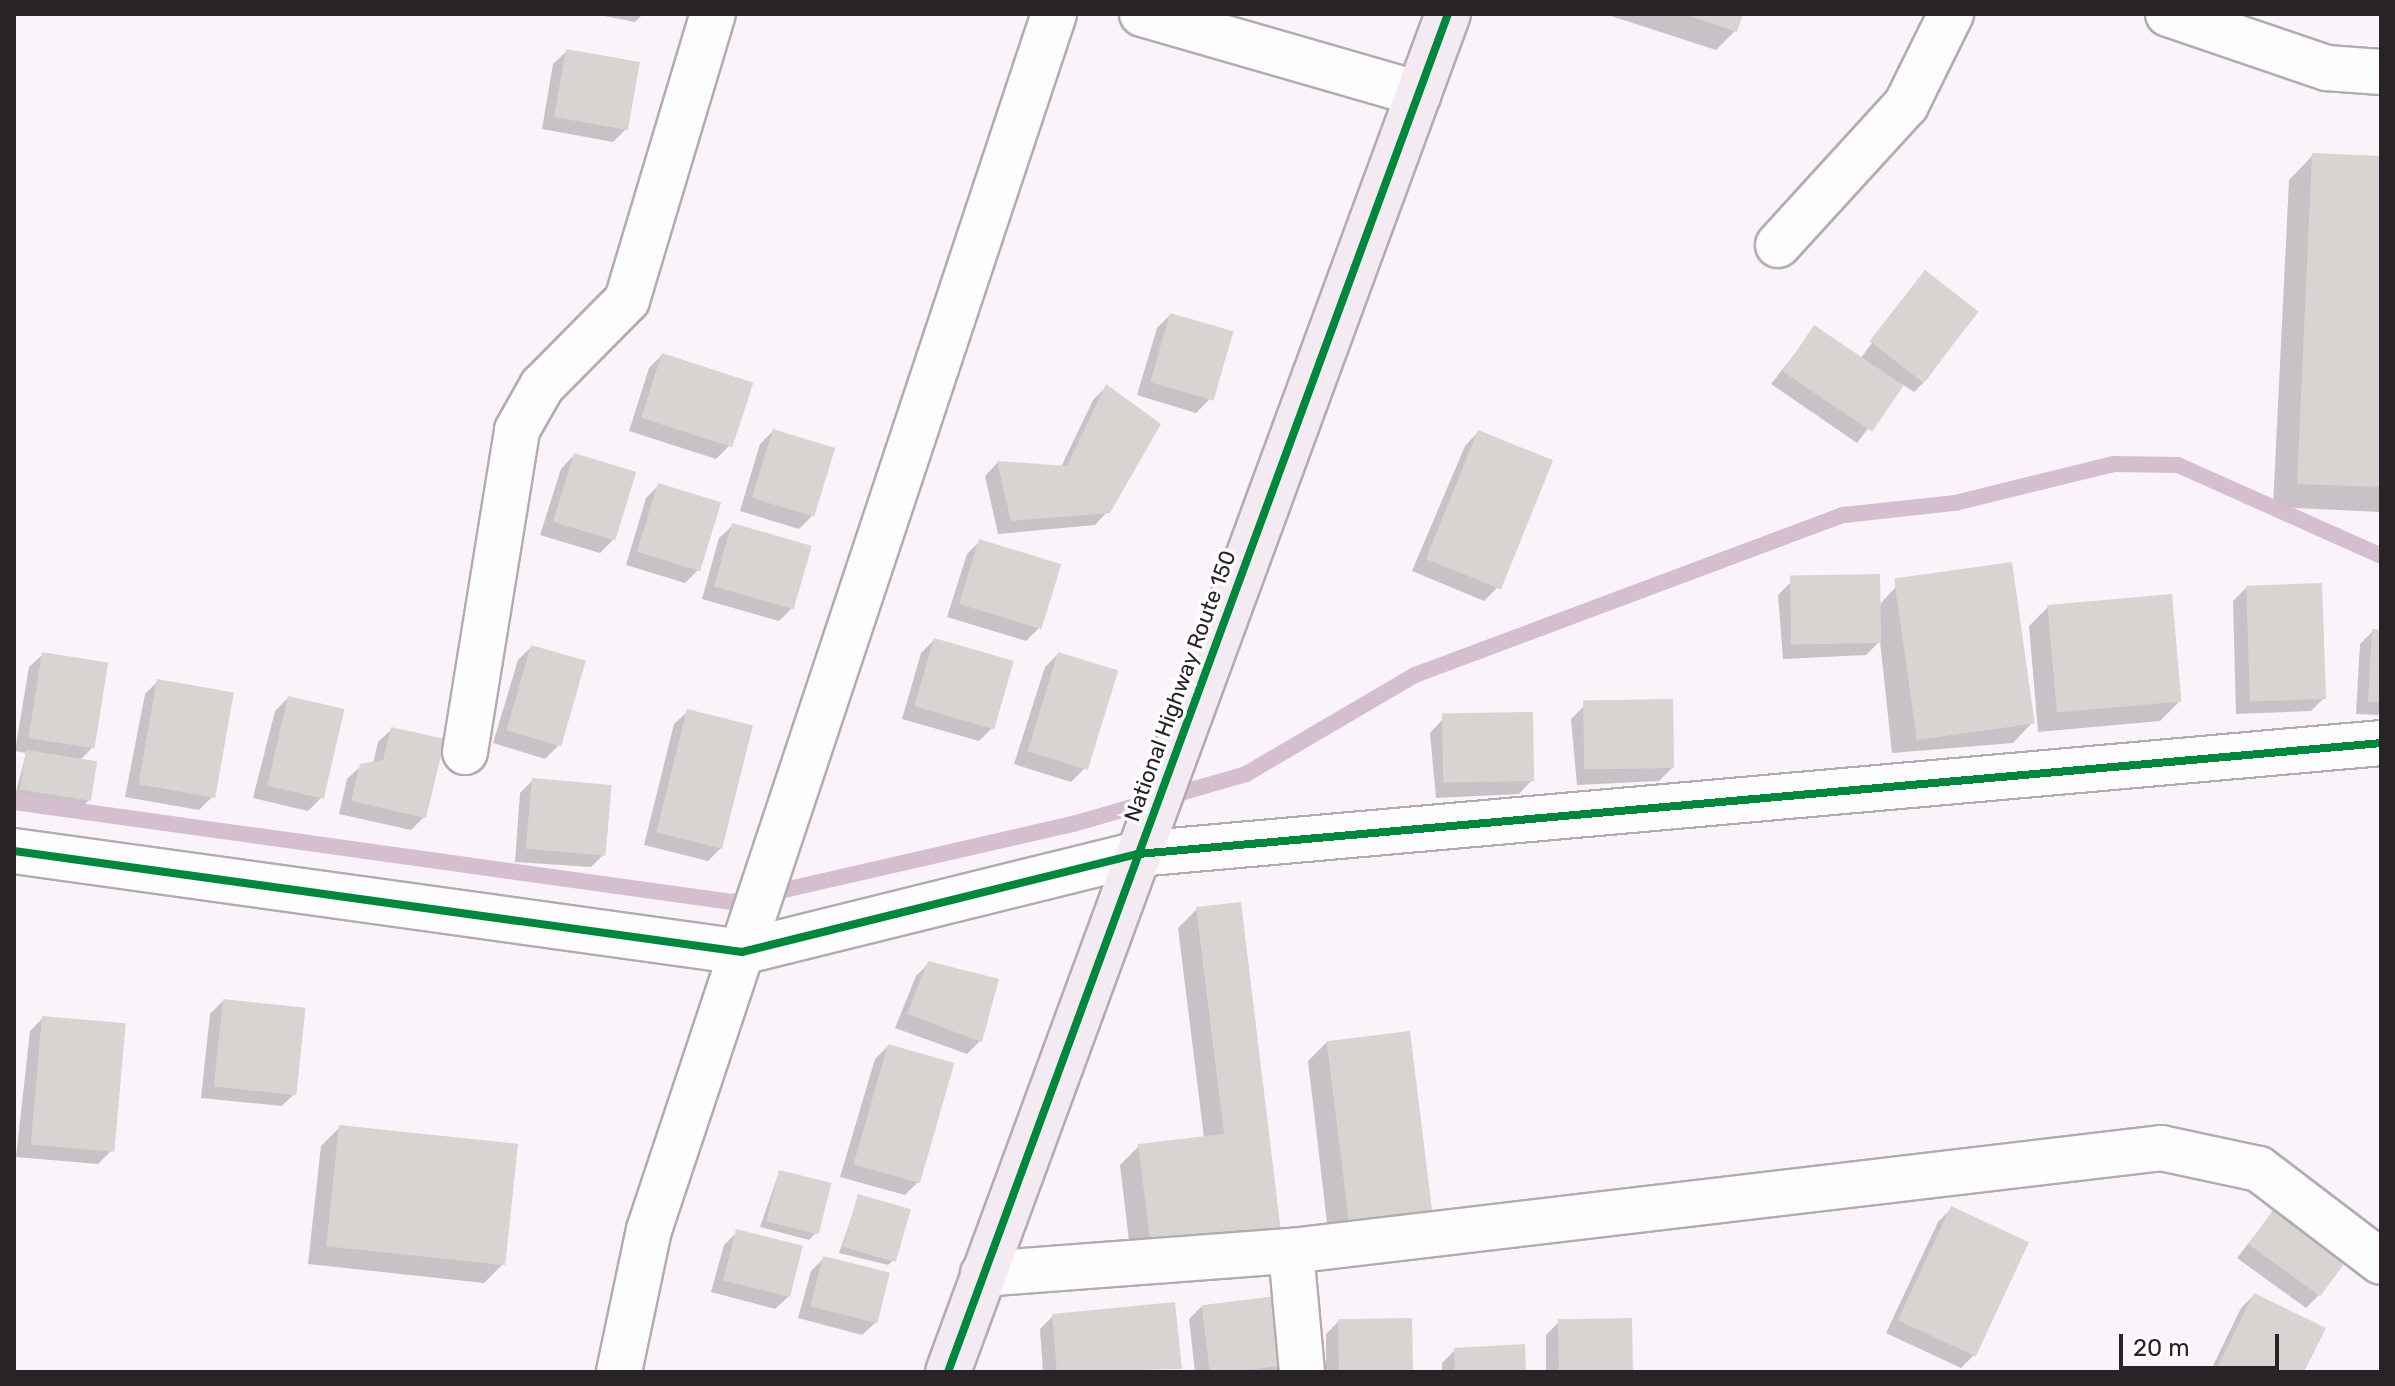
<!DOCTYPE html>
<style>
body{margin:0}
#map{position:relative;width:2395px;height:1386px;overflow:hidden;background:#faf3f9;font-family:Rubik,sans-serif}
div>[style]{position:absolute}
.shadow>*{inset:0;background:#0003}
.stream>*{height:16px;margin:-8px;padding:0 8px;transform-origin:8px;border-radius:8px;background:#d5becf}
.building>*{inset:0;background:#d8d4d2;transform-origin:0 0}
.roads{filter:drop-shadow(2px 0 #b2acb1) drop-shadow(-2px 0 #b2acb1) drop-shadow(0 2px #b2acb1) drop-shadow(0 -2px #b2acb1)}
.minor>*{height:44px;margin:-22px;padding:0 22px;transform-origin:22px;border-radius:22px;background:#fefdfe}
.trunk>*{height:44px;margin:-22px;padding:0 22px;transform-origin:22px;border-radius:22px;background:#f4eaf1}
.cycleway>*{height:8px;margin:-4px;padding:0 4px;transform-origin:4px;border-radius:4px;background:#00873e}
span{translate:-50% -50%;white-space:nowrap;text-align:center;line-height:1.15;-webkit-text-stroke:7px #fff;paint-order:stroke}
.street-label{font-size:22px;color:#292227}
.frame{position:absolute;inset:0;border:16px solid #292227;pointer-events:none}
.scale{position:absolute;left:2119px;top:1334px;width:160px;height:36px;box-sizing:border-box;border:4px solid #292227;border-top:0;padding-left:10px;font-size:24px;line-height:28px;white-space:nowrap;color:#292227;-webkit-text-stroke:6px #fff;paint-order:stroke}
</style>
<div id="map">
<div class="shadow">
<div style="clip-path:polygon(594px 14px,643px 14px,635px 22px)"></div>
<div style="clip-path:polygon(1605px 14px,1741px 14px,1735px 31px,1716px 50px)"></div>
<div style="clip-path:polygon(567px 51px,626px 129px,613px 142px,542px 129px,553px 64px)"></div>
<div style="clip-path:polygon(2313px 155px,2381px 158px,2381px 512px,2273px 507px,2289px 180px)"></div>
<div style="clip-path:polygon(1925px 273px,1976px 313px,1927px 379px,1914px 392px,1902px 384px,1857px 443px,1771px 384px,1815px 328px,1860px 359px)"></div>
<div style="clip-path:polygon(1170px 315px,1209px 400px,1196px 413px,1137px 395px,1157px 328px)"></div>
<div style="clip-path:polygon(662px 355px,729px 446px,716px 459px,629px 431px,649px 368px)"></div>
<div style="clip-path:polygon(1106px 387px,1108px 511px,1095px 525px,998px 534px,985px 476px,997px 463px,1061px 467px,1093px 400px)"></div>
<div style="clip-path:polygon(773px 431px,812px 516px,799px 529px,740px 511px,760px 444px)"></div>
<div style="clip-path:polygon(1478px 432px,1497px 588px,1484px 601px,1412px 571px,1465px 446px)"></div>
<div style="clip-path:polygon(574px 455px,613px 540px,600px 553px,540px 535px,561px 469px)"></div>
<div style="clip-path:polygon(659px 485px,698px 570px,685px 583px,626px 565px,646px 498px)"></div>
<div style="clip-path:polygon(733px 525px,792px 608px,779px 621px,702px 599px,719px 538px)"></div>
<div style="clip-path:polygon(980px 541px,1039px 628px,1026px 641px,947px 617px,967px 554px)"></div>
<div style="clip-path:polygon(1791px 582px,1879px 605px,1896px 587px,2032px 723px,2013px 743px,1892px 753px,1880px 641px,1866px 655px,1783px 659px,1778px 595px)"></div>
<div style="clip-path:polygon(2246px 588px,2324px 698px,2311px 711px,2236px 714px,2233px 601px)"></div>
<div style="clip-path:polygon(2048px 607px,2179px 702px,2160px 721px,2038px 732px,2029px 626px)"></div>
<div style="clip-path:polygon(2373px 631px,2381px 632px,2381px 715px,2356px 714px,2360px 644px)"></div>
<div style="clip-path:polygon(934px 640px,992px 728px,979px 741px,902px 719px,921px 653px)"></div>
<div style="clip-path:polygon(531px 647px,558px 746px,545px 759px,493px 743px,518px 660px)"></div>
<div style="clip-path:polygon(43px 654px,92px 748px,80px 760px,89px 800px,83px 806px,15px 796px,26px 753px,15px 751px,29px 667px)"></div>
<div style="clip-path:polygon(1058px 654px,1084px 769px,1071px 782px,1014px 764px,1045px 667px)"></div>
<div style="clip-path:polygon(158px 681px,212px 797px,199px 810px,125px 797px,145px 694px)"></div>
<div style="clip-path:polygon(288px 698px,321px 798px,308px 811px,253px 798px,275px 711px)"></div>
<div style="clip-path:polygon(1584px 706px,1672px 768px,1659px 781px,1577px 785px,1571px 719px)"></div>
<div style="clip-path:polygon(688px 711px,721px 848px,708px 861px,644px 845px,674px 724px)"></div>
<div style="clip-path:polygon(1443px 719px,1532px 780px,1519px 794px,1436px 798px,1430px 733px)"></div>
<div style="clip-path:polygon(392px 729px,424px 817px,411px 830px,339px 814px,347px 779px,361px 766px,373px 764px,378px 742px)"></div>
<div style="clip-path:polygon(533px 780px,604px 854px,591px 867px,515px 862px,520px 793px)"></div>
<div style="clip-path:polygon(1197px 909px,1260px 1250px,1132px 1266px,1120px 1165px,1139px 1146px,1204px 1138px,1178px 928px)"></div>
<div style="clip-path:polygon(929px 963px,980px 1041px,967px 1054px,895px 1028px,916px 976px)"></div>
<div style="clip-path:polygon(223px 1001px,295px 1093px,282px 1106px,201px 1098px,210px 1014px)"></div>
<div style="clip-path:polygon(43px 1018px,111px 1151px,98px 1164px,16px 1157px,30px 1031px)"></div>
<div style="clip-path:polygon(1327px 1042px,1431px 1219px,1330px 1248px,1308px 1061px)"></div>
<div style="clip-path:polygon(888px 1046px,918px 1182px,905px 1195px,840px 1177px,875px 1059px)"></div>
<div style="clip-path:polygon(340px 1127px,503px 1264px,484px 1283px,308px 1264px,321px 1146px)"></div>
<div style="clip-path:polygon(779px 1172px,815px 1234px,809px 1240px,760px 1227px)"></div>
<div style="clip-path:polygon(859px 1196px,895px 1259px,888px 1265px,839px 1253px)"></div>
<div style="clip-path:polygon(2276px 1208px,2319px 1295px,2306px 1308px,2237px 1258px)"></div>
<div style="clip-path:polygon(1951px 1209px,1974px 1355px,1961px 1368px,1886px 1333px,1938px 1222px)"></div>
<div style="clip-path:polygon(737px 1232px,789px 1296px,775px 1309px,711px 1292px,724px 1245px)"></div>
<div style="clip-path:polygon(824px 1258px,876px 1322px,862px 1335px,798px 1318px,811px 1271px)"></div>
<div style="clip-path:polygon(2254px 1295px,2302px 1372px,2210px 1372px,2241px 1308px)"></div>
<div style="clip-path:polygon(1202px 1306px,1282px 1365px,1276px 1372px,1195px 1372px,1189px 1319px)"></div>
<div style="clip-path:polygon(1053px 1316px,1179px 1368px,1043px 1372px,1040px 1329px)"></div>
<div style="clip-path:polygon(1339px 1321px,1411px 1372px,1326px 1372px,1326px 1334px)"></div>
<div style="clip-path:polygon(1559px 1322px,1631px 1372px,1546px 1372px,1546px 1335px)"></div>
<div style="clip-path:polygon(1455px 1350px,1524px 1372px,1442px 1372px,1442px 1363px)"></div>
</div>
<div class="stream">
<div style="left:14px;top:802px;width:725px;rotate:7.93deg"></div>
<div style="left:732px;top:902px;width:350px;rotate:-12.9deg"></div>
<div style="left:1073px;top:824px;width:180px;rotate:-16.1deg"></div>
<div style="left:1246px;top:774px;width:196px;rotate:-30.4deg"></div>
<div style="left:1415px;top:675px;width:458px;rotate:-20.5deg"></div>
<div style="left:1844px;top:515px;width:112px;rotate:-6.2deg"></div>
<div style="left:1955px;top:503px;width:164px;rotate:-13.8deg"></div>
<div style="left:2114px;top:464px;width:64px;rotate:0.9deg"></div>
<div style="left:2178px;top:465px;width:222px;rotate:24.1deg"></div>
</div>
<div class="building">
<div style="clip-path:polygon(1684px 14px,1743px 14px,1737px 32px)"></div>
<div style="left:566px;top:49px;width:75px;height:69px;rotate:10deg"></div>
<div style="clip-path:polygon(2312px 153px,2381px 156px,2381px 487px,2297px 484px)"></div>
<div style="left:1925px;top:270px;width:68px;height:90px;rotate:38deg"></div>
<div style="left:1170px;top:313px;width:66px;height:72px;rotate:16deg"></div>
<div style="left:1814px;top:325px;width:108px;height:56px;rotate:34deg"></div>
<div style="left:662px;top:353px;width:96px;height:68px;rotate:18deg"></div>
<div style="clip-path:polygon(1106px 384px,1161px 424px,1110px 513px,1011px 521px,997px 461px,1067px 466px)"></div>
<div style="left:773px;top:429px;width:65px;height:72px;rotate:17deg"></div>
<div style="left:1478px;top:430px;width:81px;height:139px;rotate:22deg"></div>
<div style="left:574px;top:453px;width:65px;height:72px;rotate:17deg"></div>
<div style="left:658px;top:483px;width:66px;height:72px;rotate:17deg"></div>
<div style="left:732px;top:523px;width:83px;height:66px;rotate:16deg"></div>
<div style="left:979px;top:539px;width:86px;height:68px;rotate:17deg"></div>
<div style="left:2012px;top:562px;width:163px;height:119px;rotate:82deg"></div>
<div style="left:1880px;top:574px;width:69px;height:90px;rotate:89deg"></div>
<div style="left:2322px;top:583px;width:116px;height:76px;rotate:88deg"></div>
<div style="left:2172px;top:594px;width:108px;height:125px;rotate:85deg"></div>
<div style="clip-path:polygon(2372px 629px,2381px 630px,2381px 702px,2368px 702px)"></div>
<div style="left:934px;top:638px;width:83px;height:71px;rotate:16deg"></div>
<div style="left:531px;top:645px;width:57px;height:89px;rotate:16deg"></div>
<div style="left:42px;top:652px;width:67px;height:87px;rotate:9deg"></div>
<div style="left:1058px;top:652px;width:63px;height:104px;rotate:17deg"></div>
<div style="left:157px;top:679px;width:78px;height:107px;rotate:10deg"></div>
<div style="left:288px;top:696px;width:58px;height:92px;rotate:13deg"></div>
<div style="left:1673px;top:699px;width:69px;height:90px;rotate:89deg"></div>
<div style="left:687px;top:709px;width:68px;height:127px;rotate:14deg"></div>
<div style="left:1533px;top:712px;width:69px;height:91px;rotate:89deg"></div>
<div style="clip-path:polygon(391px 727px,445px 739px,426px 818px,351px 801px,360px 764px,383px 760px)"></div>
<div style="left:26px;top:750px;width:72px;height:40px;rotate:9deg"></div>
<div style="left:532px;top:778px;width:80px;height:71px;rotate:5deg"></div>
<div style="clip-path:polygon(1241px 902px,1281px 1232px,1151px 1247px,1138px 1144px,1224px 1134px,1196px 907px)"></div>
<div style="clip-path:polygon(928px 961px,999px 979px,982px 1042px,907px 1014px)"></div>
<div style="left:223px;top:999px;width:83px;height:88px;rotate:6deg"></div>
<div style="left:42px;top:1016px;width:84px;height:129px;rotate:5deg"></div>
<div style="left:1410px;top:1031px;width:190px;height:84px;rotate:83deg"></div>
<div style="left:888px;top:1044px;width:69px;height:125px;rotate:16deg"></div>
<div style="left:339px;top:1125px;width:180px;height:122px;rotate:6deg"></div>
<div style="left:779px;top:1170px;width:54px;height:53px;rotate:14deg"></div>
<div style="left:858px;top:1194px;width:55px;height:55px;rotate:16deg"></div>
<div style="left:1951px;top:1206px;width:86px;height:126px;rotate:25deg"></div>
<div style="left:2276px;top:1206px;width:89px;height:47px;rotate:36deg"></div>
<div style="left:736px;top:1229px;width:69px;height:53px;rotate:14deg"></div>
<div style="left:823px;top:1256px;width:69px;height:52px;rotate:14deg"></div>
<div style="clip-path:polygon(2254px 1293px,2326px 1328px,2304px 1372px,2215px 1372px)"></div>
<div style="left:1276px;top:1296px;width:70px;height:75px;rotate:83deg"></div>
<div style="clip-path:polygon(1175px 1302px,1182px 1369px,1057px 1372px,1052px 1314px)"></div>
<div style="left:1412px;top:1318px;width:54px;height:74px;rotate:89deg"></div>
<div style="left:1632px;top:1318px;width:54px;height:74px;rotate:89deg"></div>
<div style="clip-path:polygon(1525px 1344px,1526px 1372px,1455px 1372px,1454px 1348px)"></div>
</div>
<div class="roads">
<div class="minor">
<div style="left:1142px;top:14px;width:288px;rotate:16.1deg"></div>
<div style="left:2168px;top:14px;width:168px;rotate:18.8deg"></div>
<div style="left:2327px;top:68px;width:54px;rotate:4.2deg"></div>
<div style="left:1778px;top:245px;width:190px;rotate:-47.6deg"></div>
<div style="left:1906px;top:105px;width:102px;rotate:-63.7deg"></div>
<div style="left:465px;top:752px;width:326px;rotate:-80.8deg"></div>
<div style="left:517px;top:430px;width:51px;rotate:-60.4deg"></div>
<div style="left:542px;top:386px;width:121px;rotate:-45.3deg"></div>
<div style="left:627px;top:300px;width:299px;rotate:-73.3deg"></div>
<div style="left:14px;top:851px;width:735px;rotate:7.9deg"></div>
<div style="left:742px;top:952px;width:408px;rotate:-13.9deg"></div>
<div style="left:1138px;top:854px;width:1248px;rotate:-5.1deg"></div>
<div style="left:1291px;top:1251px;width:121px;rotate:84.8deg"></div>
<div style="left:983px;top:1274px;width:309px;rotate:-4.3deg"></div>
<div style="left:1291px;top:1251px;width:876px;rotate:-6.75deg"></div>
<div style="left:2161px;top:1148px;width:100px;rotate:12.1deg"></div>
<div style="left:2259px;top:1169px;width:153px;rotate:37.3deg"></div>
<div style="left:619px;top:1372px;width:145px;rotate:-78.1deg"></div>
<div style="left:649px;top:1230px;width:1282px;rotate:-71.58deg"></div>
</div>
<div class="trunk">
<div style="left:948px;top:1372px;width:1447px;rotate:-69.79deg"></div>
</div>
</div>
<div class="cycleway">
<div style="left:14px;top:851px;width:735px;rotate:7.9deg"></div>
<div style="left:742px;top:952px;width:408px;rotate:-13.9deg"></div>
<div style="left:1138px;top:854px;width:1248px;rotate:-5.1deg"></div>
<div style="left:948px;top:1372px;width:1447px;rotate:-69.79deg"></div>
</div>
<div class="street-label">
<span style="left:1180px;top:686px;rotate:-70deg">National Highway Route 150</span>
</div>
<div class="frame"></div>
<div class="scale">20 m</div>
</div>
